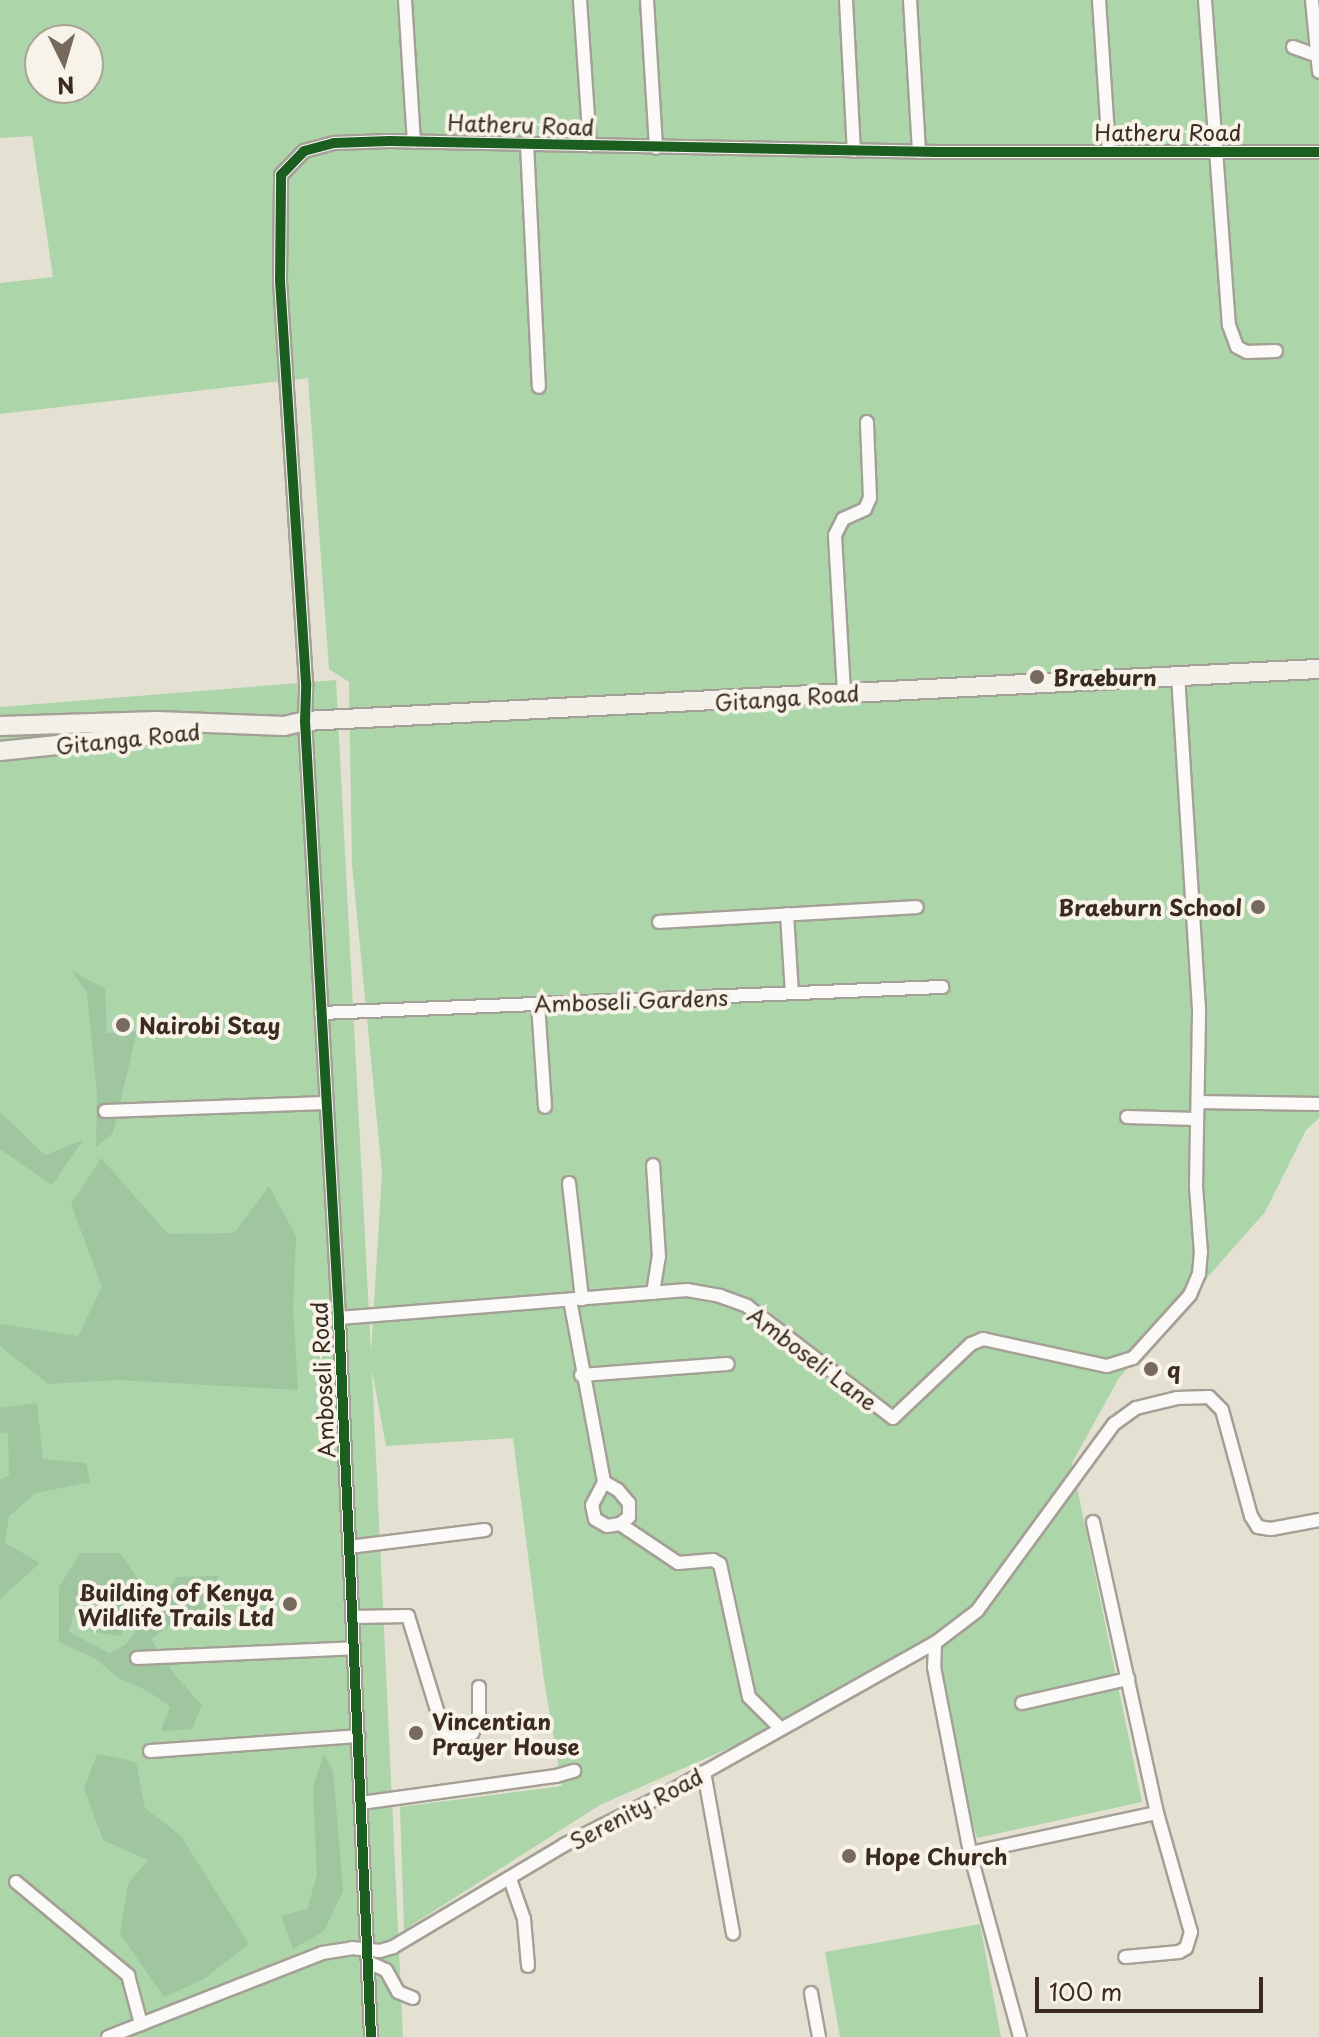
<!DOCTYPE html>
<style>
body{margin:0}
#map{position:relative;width:1319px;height:2037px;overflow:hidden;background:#e5e1d2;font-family:"Playpen Sans",sans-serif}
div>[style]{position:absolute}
.green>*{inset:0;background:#acd5aa}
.forest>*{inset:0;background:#9fc69f}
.roads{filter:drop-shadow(2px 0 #a4a096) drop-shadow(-2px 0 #a4a096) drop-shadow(0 2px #a4a096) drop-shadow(0 -2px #a4a096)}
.street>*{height:12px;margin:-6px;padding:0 6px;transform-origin:6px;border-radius:6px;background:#fbfaf8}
.secondary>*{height:18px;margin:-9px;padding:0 9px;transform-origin:9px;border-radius:9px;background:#f3f0ea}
.cycleway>*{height:10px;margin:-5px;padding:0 5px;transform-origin:5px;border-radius:5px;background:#1b5e20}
.dots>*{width:22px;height:22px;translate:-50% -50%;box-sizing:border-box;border:4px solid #f7f3e8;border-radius:50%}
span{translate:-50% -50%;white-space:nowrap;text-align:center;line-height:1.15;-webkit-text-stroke:8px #f7f3e8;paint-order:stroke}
.street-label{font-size:22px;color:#3b2a1e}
.poi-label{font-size:22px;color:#3b2a1e;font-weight:700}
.left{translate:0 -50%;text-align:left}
.right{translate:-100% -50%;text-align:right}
.north{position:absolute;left:24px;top:24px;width:80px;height:80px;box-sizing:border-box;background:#f7f3e8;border:2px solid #aca397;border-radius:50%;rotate:175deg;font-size:22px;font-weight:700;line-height:32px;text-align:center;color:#3b2a1e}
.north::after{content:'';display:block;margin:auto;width:28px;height:36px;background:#766a5d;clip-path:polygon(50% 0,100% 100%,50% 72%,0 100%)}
.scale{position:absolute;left:1035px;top:1977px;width:228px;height:36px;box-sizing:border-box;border:4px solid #3b2a1e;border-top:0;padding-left:10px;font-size:24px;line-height:28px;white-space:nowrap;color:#3b2a1e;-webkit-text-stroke:6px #f7f3e8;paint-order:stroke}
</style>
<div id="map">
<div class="green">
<div style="clip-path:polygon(evenodd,0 0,1319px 0,1319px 1118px,1306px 1130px,1265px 1212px,1119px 1378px,1072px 1463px,1142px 1802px,977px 1838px,927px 1656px,863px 1689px,600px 1805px,404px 1930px,400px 1807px,562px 1786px,544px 1680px,513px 1438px,386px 1446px,372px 1371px,403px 2037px,0 2037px,0 707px,336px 680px,371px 1352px,382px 1173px,352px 864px,349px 682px,329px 669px,308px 378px,0 414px,0 283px,53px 277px,32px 136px,0 138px,0 0,40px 40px,88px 40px,88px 88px,40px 88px,40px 40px)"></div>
<div style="clip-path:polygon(980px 1924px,1001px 2037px,840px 2037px,825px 1952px)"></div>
</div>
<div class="forest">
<div style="clip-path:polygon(71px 970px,105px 989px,107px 1033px,137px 1031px,113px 1133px,96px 1147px,97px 1095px,87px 993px)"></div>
<div style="clip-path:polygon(0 1112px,45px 1155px,83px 1140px,52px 1185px,0 1149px)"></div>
<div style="clip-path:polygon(101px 1158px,168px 1234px,234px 1233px,269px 1186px,296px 1236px,293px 1308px,298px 1390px,118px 1380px,48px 1384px,0 1346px,0 1324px,78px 1336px,102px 1287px,71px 1204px)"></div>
<div style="clip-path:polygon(37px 1403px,43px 1459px,86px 1463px,90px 1482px,36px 1493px,9px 1516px,5px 1543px,40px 1563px,0 1599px,0 1480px,9px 1475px,8px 1433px,0 1432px,0 1408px)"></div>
<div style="clip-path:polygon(80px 1553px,120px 1553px,138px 1579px,142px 1603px,120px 1636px,90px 1631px,102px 1605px,91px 1583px,74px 1612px,69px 1632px,109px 1653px,125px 1645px,177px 1577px,219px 1576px,202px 1612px,179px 1618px,151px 1639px,174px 1674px,202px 1705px,192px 1729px,161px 1731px,170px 1707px,148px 1691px,120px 1679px,94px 1658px,59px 1642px,59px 1587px)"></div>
<div style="clip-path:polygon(97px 1754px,136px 1762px,145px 1808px,181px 1836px,249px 1944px,204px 1979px,164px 1997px,120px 1934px,128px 1884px,148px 1860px,103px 1840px,84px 1788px)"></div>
<div style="clip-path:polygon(324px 1754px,333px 1771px,343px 1891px,324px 1931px,293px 1949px,281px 1916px,307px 1909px,317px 1875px,313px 1787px)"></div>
</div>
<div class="roads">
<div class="street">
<div style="left:405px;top:0;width:142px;rotate:86.4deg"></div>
<div style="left:580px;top:0;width:146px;rotate:86.1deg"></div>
<div style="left:647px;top:0;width:148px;rotate:86.5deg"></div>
<div style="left:846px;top:0;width:151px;rotate:87deg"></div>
<div style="left:910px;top:0;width:152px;rotate:86.6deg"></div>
<div style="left:1099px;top:0;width:152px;rotate:86.2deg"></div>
<div style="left:1205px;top:0;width:326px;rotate:85.8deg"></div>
<div style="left:1229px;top:325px;width:23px;rotate:70deg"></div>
<div style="left:1237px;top:347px;width:11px;rotate:27deg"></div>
<div style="left:1247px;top:352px;width:29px;rotate:-2deg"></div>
<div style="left:1312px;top:0;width:72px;rotate:84.4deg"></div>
<div style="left:1293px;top:47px;width:27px;rotate:20deg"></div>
<div style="left:527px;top:144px;width:243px;rotate:87.2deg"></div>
<div style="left:844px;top:692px;width:157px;rotate:-93.3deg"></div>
<div style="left:835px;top:535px;width:18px;rotate:-63deg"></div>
<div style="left:843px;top:519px;width:24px;rotate:-24deg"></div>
<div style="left:865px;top:509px;width:12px;rotate:-66deg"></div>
<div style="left:870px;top:498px;width:76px;rotate:-92.3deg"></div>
<div style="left:787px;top:914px;width:79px;rotate:86.4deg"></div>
<div style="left:659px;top:922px;width:258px;rotate:-3.3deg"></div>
<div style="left:538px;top:1004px;width:103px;rotate:86.1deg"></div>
<div style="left:321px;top:1013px;width:622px;rotate:-2.4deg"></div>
<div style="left:1198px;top:1102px;width:121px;rotate:0.9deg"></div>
<div style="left:105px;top:1111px;width:221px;rotate:-2.1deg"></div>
<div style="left:1127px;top:1117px;width:69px;rotate:1.7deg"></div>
<div style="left:569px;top:1183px;width:117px;rotate:83.6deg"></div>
<div style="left:653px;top:1293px;width:36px;rotate:-81deg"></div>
<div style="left:659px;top:1257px;width:92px;rotate:-93.7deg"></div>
<div style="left:570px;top:1300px;width:185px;rotate:79.4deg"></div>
<div style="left:604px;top:1482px;width:16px;rotate:30deg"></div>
<div style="left:618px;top:1490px;width:17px;rotate:50deg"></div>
<div style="left:629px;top:1503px;width:14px;rotate:90deg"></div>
<div style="left:629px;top:1517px;width:11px;rotate:142deg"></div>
<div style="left:620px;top:1524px;width:13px;rotate:171deg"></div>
<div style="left:607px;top:1526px;width:14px;rotate:-150deg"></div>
<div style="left:595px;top:1519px;width:14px;rotate:-102deg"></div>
<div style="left:592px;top:1505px;width:26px;rotate:-62deg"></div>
<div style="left:339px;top:1318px;width:349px;rotate:-4.6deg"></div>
<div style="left:687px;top:1290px;width:34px;rotate:10deg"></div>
<div style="left:720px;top:1296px;width:29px;rotate:20deg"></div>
<div style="left:747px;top:1306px;width:184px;rotate:37.5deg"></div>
<div style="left:893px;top:1418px;width:108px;rotate:-43.5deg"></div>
<div style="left:971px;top:1344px;width:13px;rotate:-23deg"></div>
<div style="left:983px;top:1339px;width:127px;rotate:12.3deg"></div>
<div style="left:1107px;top:1366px;width:27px;rotate:-17deg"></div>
<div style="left:1133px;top:1358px;width:85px;rotate:-47.9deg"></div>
<div style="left:1190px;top:1295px;width:23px;rotate:-67deg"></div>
<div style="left:1199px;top:1274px;width:21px;rotate:-85deg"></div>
<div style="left:1201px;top:1253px;width:67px;rotate:-94.3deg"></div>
<div style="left:1196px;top:1186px;width:177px;rotate:-89deg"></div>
<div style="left:1199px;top:1009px;width:333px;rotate:-93.6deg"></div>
<div style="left:581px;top:1375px;width:147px;rotate:-4.3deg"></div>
<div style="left:1093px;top:1522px;width:298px;rotate:77.6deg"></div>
<div style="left:1157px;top:1813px;width:124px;rotate:74.1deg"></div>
<div style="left:1191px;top:1932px;width:17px;rotate:107deg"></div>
<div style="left:1186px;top:1948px;width:8px;rotate:150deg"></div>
<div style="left:1179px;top:1952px;width:54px;rotate:174.7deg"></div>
<div style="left:620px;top:1524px;width:70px;rotate:33.9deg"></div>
<div style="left:678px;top:1563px;width:35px;rotate:-5deg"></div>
<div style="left:713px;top:1560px;width:8px;rotate:30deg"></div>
<div style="left:720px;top:1564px;width:136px;rotate:77.7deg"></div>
<div style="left:749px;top:1697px;width:45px;rotate:45deg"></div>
<div style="left:349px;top:1547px;width:137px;rotate:-7.1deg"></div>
<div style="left:353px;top:1617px;width:55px;rotate:-1deg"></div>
<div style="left:408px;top:1616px;width:122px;rotate:72.9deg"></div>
<div style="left:444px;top:1733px;width:9px;rotate:36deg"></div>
<div style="left:451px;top:1738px;width:22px;rotate:-13deg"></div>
<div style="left:472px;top:1733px;width:17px;rotate:-65deg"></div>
<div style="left:479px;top:1718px;width:31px;rotate:-90deg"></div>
<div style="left:935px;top:1643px;width:24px;rotate:92deg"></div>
<div style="left:934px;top:1667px;width:189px;rotate:79deg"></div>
<div style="left:970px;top:1853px;width:191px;rotate:74.8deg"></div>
<div style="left:137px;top:1658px;width:217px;rotate:-2.6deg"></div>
<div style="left:1022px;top:1703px;width:109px;rotate:-12.8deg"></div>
<div style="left:150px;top:1751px;width:209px;rotate:-4.1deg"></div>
<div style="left:704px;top:1772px;width:164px;rotate:79.8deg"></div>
<div style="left:361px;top:1803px;width:197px;rotate:-7.9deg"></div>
<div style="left:556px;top:1776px;width:19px;rotate:-16deg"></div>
<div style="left:970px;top:1853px;width:191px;rotate:-12.1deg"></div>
<div style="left:510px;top:1879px;width:42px;rotate:70.7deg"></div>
<div style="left:524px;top:1919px;width:47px;rotate:85.1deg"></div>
<div style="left:16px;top:1882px;width:146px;rotate:39.7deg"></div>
<div style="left:128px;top:1975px;width:51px;rotate:75.1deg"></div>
<div style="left:370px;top:1963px;width:17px;rotate:24deg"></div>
<div style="left:386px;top:1970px;width:25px;rotate:61deg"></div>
<div style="left:398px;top:1992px;width:16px;rotate:22deg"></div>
<div style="left:811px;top:1993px;width:45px;rotate:79.7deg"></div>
<div style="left:108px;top:2037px;width:230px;rotate:-21.4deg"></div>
<div style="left:322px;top:1953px;width:30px;rotate:-9deg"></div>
<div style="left:352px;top:1948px;width:28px;rotate:6deg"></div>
<div style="left:380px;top:1951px;width:14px;rotate:-17deg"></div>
<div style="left:393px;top:1947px;width:199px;rotate:-30.8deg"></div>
<div style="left:564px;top:1845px;width:118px;rotate:-26.8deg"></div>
<div style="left:669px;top:1792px;width:305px;rotate:-29.3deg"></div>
<div style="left:935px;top:1643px;width:53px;rotate:-37.3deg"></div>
<div style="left:977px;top:1611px;width:232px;rotate:-53.8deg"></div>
<div style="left:1114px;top:1424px;width:27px;rotate:-36deg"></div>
<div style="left:1136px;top:1408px;width:42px;rotate:-13.7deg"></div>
<div style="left:1177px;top:1398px;width:32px;rotate:-2deg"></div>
<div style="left:1209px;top:1397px;width:18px;rotate:45deg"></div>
<div style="left:1222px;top:1410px;width:110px;rotate:74.7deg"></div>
<div style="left:1251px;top:1516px;width:13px;rotate:58deg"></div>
<div style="left:1258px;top:1527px;width:13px;rotate:9deg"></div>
<div style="left:1271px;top:1529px;width:49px;rotate:-10.6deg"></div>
<div style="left:371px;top:2037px;width:720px;rotate:-92.55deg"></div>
<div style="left:339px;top:1318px;width:598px;rotate:-93.26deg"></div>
<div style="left:305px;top:721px;width:38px;rotate:-88deg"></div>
<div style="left:306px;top:683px;width:405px;rotate:-93.7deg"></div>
<div style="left:280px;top:279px;width:104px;rotate:-89.4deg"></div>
<div style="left:281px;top:175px;width:33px;rotate:-46deg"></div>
<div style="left:304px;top:151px;width:31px;rotate:-15deg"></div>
<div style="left:334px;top:143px;width:55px;rotate:-2.1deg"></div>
<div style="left:389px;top:141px;width:548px;rotate:1.15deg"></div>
<div style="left:937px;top:152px;width:382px"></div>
</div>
<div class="secondary">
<div style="left:0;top:726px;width:157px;rotate:-1.8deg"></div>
<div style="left:157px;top:721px;width:127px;rotate:2.3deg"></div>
<div style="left:284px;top:726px;width:22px;rotate:-13deg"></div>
<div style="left:305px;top:721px;width:1015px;rotate:-2.94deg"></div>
<div style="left:0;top:751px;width:182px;rotate:-6deg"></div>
</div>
</div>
<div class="cycleway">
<div style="left:371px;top:2037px;width:720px;rotate:-92.55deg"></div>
<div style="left:339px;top:1318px;width:598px;rotate:-93.26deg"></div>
<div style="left:305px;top:721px;width:38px;rotate:-88deg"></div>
<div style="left:306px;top:683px;width:405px;rotate:-93.7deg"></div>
<div style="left:280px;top:279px;width:104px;rotate:-89.4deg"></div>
<div style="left:281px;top:175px;width:33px;rotate:-46deg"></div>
<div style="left:304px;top:151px;width:31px;rotate:-15deg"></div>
<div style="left:334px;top:143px;width:55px;rotate:-2.1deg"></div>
<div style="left:389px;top:141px;width:548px;rotate:1.15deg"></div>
<div style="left:937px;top:152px;width:382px"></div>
</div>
<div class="dots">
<div style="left:1037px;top:677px;background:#766a5d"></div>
<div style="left:1258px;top:907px;background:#766a5d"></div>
<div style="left:123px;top:1025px;background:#766a5d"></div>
<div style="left:1151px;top:1369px;background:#766a5d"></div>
<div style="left:290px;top:1604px;background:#766a5d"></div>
<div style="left:416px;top:1733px;background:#766a5d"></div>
<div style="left:849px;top:1856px;background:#766a5d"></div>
</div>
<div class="street-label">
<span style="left:521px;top:124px;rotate:2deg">Hatheru Road</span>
<span style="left:1168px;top:132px">Hatheru Road</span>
<span style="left:787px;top:697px;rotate:-4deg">Gitanga Road</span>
<span style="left:128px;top:738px;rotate:-6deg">Gitanga Road</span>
<span style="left:631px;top:1000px;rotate:-2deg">Amboseli Gardens</span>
<span style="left:813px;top:1358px;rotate:37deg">Amboseli Lane</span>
<span style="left:322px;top:1380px;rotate:-93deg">Amboseli Road</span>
<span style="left:636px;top:1808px;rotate:-28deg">Serenity Road</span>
</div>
<div class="poi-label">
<span class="left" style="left:1053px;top:677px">Braeburn</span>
<span class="right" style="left:1242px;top:907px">Braeburn School</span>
<span class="left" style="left:139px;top:1025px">Nairobi Stay</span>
<span class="left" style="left:1167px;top:1369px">q</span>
<span class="right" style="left:274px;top:1604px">Building of Kenya<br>Wildlife Trails Ltd</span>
<span class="left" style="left:432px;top:1733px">Vincentian<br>Prayer House</span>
<span class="left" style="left:865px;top:1856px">Hope Church</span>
</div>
<div class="north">N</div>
<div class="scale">100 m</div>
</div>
